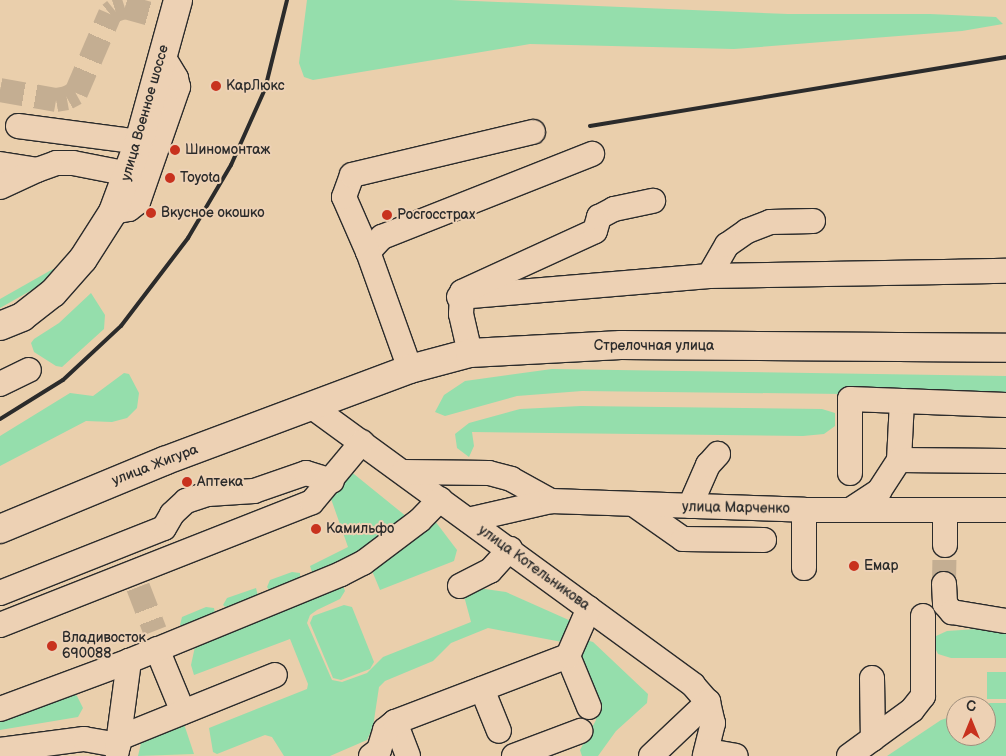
<!DOCTYPE html>
<meta charset="utf-8">
<style>
body{margin:0}
#map{position:relative;width:1006px;height:756px;overflow:hidden;background:#eacfac;font-family:"Balsamiq Sans",sans-serif}
div>[style]{position:absolute}
.green>*{inset:0;background:#95deac;transform-origin:0 0}
.minor-tunnel>*{height:24px;margin-top:-12px;transform-origin:0;background:repeating-linear-gradient(90deg,#c4ae92 0 24px,transparent 0 36px)}
.roads{filter:drop-shadow(1px 0 #2b2b2b) drop-shadow(-1px 0 #2b2b2b) drop-shadow(0 1px #2b2b2b) drop-shadow(0 -1px #2b2b2b)}
.minor>*{height:24px;margin:-12px;padding:0 12px;transform-origin:12px;border-radius:12px;background:#edd1b4}
.major>*{height:28px;margin:-14px;padding:0 14px;transform-origin:14px;border-radius:14px;background:#edd1b4}
.rail>*{height:4px;margin:-2px;padding:0 2px;transform-origin:2px;border-radius:2px;background:#2b2b2b}
.dots>*{width:14px;height:14px;translate:-50% -50%;box-sizing:border-box;border:2px solid #edd1b4;border-radius:50%}
span{translate:-50% -50%;white-space:nowrap;text-align:center;line-height:1.15;-webkit-text-stroke:4px #edd1b4;paint-order:stroke}
.poi-label{font-size:14px;color:#2b2b2b}
.left{translate:0 -50%;text-align:left}
.street-label{font-size:14px;color:#2b2b2b}
.north{position:absolute;left:946px;top:696px;width:50px;height:50px;box-sizing:border-box;background:#edd1b4;border:1px solid #9f8f7d;border-radius:50%;rotate:0deg;font-size:14px;font-weight:700;line-height:20px;text-align:center;color:#2b2b2b}
.north::after{content:'';display:block;margin:auto;width:18px;height:22px;background:#c8321e;clip-path:polygon(50% 0,100% 100%,50% 72%,0 100%)}
</style>
<div id="map">
<div class="green">
<div style="clip-path:polygon(307px 0,451px 0,788px 14px,930px 14px,996px 17px,1003px 24px,962px 31px,734px 49px,530px 44px,313px 80px,304px 77px,299px 63px)"></div>
<div style="clip-path:polygon(53px 269px,57px 270px,46px 282px,0 308px,0 299px)"></div>
<div style="clip-path:polygon(91px 293px,105px 315px,104px 329px,62px 367px,56px 366px,34px 352px,31px 343px,34px 339px,59px 323px)"></div>
<div style="clip-path:polygon(552px 369px,1006px 376px,1006px 396px,582px 391px,517px 396px,445px 416px,435px 412px,444px 395px,465px 381px)"></div>
<div style="clip-path:polygon(124px 373px,129px 374px,139px 393px,137px 408px,127px 418px,112px 422px,86px 421px,0 466px,0 436px,70px 393px,93px 396px)"></div>
<div style="clip-path:polygon(581px 406px,822px 409px,835px 413px,835px 426px,824px 434px,803px 436px,472px 432px,474px 446px,469px 457px,457px 448px,455px 434px,469px 423px,520px 409px)"></div>
<div style="clip-path:polygon(349px 470px,407px 517px,363px 555px,313px 575px,310px 566px,348px 547px,330px 496px)"></div>
<div style="clip-path:polygon(435px 521px,457px 550px,454px 561px,380px 590px,370px 566px)"></div>
<div style="clip-path:polygon(292px 572px,300px 573px,300px 580px,270px 591px,267px 587px,270px 580px)"></div>
<div style="clip-path:polygon(343px 586px,345px 591px,340px 599px,317px 610px,310px 615px,307px 623px,332px 680px,342px 682px,367px 673px,383px 657px,471px 622px,464px 596px,471px 587px,506px 592px,571px 621px,562px 642px,488px 628px,451px 643px,433px 661px,385px 681px,379px 687px,373px 727px,367px 740px,330px 756px,284px 756px,272px 737px,265px 735px,217px 754px,213px 752px,209px 728px,307px 689px,308px 684px,290px 639px,194px 675px,191px 665px,196px 642px)"></div>
<div style="clip-path:polygon(256px 588px,258px 596px,227px 608px,223px 605px,227px 598px)"></div>
<div style="clip-path:polygon(344px 605px,352px 607px,374px 662px,370px 669px,341px 680px,333px 678px,310px 623px,313px 616px)"></div>
<div style="clip-path:polygon(206px 607px,214px 608px,215px 614px,183px 627px,180px 625px,182px 617px)"></div>
<div style="clip-path:polygon(1006px 627px,1006px 658px,951px 658px,938px 654px,936px 650px,936px 636px,947px 631px)"></div>
<div style="clip-path:polygon(586px 640px,593px 642px,648px 694px,647px 703px,616px 731px,598px 756px,582px 756px,580px 750px,596px 720px,595px 708px,575px 662px)"></div>
<div style="left:987px;top:672px;width:19px;height:27px"></div>
<div style="clip-path:polygon(70px 691px,77px 696px,83px 708px,78px 717px,0 730px,0 713px)"></div>
<div style="clip-path:polygon(990px 703px,1006px 703px,1006px 756px,887px 756px,941px 720px,956px 715px,956px 736px,986px 736px,986px 706px,979px 706px)"></div>
<div style="clip-path:polygon(180px 723px,184px 724px,194px 754px,138px 756px,142px 739px)"></div>
</div>
<div class="minor-tunnel">
<div style="left:0;top:90px;width:57px;rotate:10.1deg"></div>
<div style="left:56px;top:100px;width:11px;rotate:-10deg"></div>
<div style="left:67px;top:98px;width:10px;rotate:-29deg"></div>
<div style="left:76px;top:93px;width:86px;rotate:-66.7deg"></div>
<div style="left:110px;top:14px;width:6px;rotate:-39deg"></div>
<div style="left:115px;top:10px;width:10px;rotate:-17deg"></div>
<div style="left:125px;top:7px;width:49px;rotate:15.5deg"></div>
<div style="left:944px;top:584px;width:39px;rotate:-89deg"></div>
<div style="left:138px;top:587px;width:47px;rotate:68.9deg"></div>
</div>
<div class="roads">
<div class="minor">
<div style="left:18px;top:126px;width:122px;rotate:7.5deg"></div>
<div style="left:0;top:164px;width:37px;rotate:9deg"></div>
<div style="left:37px;top:170px;width:20px;rotate:-20deg"></div>
<div style="left:56px;top:163px;width:17px"></div>
<div style="left:73px;top:163px;width:57px;rotate:11.1deg"></div>
<div style="left:0;top:187px;width:41px;rotate:-24.7deg"></div>
<div style="left:113px;top:212px;width:16px;rotate:-11deg"></div>
<div style="left:129px;top:209px;width:11px;rotate:-38deg"></div>
<div style="left:138px;top:202px;width:122px;rotate:-70.8deg"></div>
<div style="left:178px;top:87px;width:9px;rotate:-103deg"></div>
<div style="left:176px;top:78px;width:27px;rotate:-121deg"></div>
<div style="left:368px;top:252px;width:21px;rotate:-47deg"></div>
<div style="left:382px;top:237px;width:226px;rotate:-21.6deg"></div>
<div style="left:709px;top:276px;width:36px;rotate:-60deg"></div>
<div style="left:727px;top:245px;width:24px;rotate:-35deg"></div>
<div style="left:747px;top:231px;width:25px;rotate:-21deg"></div>
<div style="left:770px;top:222px;width:43px;rotate:-1.3deg"></div>
<div style="left:459px;top:297px;width:251px;rotate:-4.8deg"></div>
<div style="left:709px;top:276px;width:297px;rotate:-1deg"></div>
<div style="left:470px;top:353px;width:40px;rotate:-103deg"></div>
<div style="left:461px;top:314px;width:22px;rotate:-87deg"></div>
<div style="left:462px;top:292px;width:146px;rotate:-24.6deg"></div>
<div style="left:595px;top:231px;width:15px;rotate:-74deg"></div>
<div style="left:599px;top:217px;width:17px;rotate:-28deg"></div>
<div style="left:614px;top:209px;width:40px;rotate:-12deg"></div>
<div style="left:410px;top:369px;width:124px;rotate:-109.7deg"></div>
<div style="left:368px;top:252px;width:60px;rotate:-113.6deg"></div>
<div style="left:344px;top:197px;width:23px;rotate:-70deg"></div>
<div style="left:352px;top:175px;width:186px;rotate:-13.4deg"></div>
<div style="left:0;top:384px;width:32px;rotate:-26deg"></div>
<div style="left:902px;top:401px;width:59px;rotate:92.9deg"></div>
<div style="left:899px;top:460px;width:107px;rotate:0.5deg"></div>
<div style="left:311px;top:406px;width:473px;rotate:36.1deg"></div>
<div style="left:693px;top:685px;width:23px;rotate:49deg"></div>
<div style="left:708px;top:702px;width:22px;rotate:77deg"></div>
<div style="left:713px;top:723px;width:34px;rotate:104deg"></div>
<div style="left:403px;top:472px;width:86px;rotate:0.7deg"></div>
<div style="left:489px;top:473px;width:23px;rotate:15deg"></div>
<div style="left:511px;top:479px;width:46px;rotate:28.8deg"></div>
<div style="left:850px;top:473px;width:74px;rotate:-90deg"></div>
<div style="left:850px;top:399px;width:156px;rotate:2.2deg"></div>
<div style="left:636px;top:506px;width:57px;rotate:35.1deg"></div>
<div style="left:683px;top:539px;width:81px;rotate:0.7deg"></div>
<div style="left:690px;top:506px;width:45px;rotate:-66.3deg"></div>
<div style="left:708px;top:465px;width:15px;rotate:-48deg"></div>
<div style="left:804px;top:510px;width:58px;rotate:90deg"></div>
<div style="left:850px;top:510px;width:35px;rotate:-33deg"></div>
<div style="left:879px;top:491px;width:37px;rotate:-57deg"></div>
<div style="left:468px;top:520px;width:85px;rotate:-12.9deg"></div>
<div style="left:551px;top:501px;width:253px;rotate:2deg"></div>
<div style="left:804px;top:510px;width:202px"></div>
<div style="left:945px;top:545px;width:35px;rotate:-90deg"></div>
<div style="left:944px;top:584px;width:20px;rotate:87deg"></div>
<div style="left:945px;top:604px;width:11px;rotate:49deg"></div>
<div style="left:952px;top:612px;width:55px;rotate:9.5deg"></div>
<div style="left:460px;top:586px;width:34px;rotate:-27deg"></div>
<div style="left:490px;top:571px;width:30px;rotate:-48deg"></div>
<div style="left:0;top:593px;width:176px;rotate:-21.6deg"></div>
<div style="left:164px;top:528px;width:16px;rotate:-60deg"></div>
<div style="left:172px;top:514px;width:19px;rotate:-43deg"></div>
<div style="left:186px;top:501px;width:23px;rotate:-18deg"></div>
<div style="left:208px;top:494px;width:46px;rotate:-3.7deg"></div>
<div style="left:254px;top:491px;width:55px;rotate:-19.1deg"></div>
<div style="left:306px;top:473px;width:27px;rotate:17deg"></div>
<div style="left:0;top:625px;width:335px;rotate:-21.5deg"></div>
<div style="left:312px;top:502px;width:78px;rotate:-50.2deg"></div>
<div style="left:157px;top:649px;width:68px;rotate:67.6deg"></div>
<div style="left:568px;top:656px;width:55px;rotate:67.6deg"></div>
<div style="left:872px;top:678px;width:61px;rotate:89.1deg"></div>
<div style="left:482px;top:689px;width:45px;rotate:68deg"></div>
<div style="left:0;top:709px;width:138px;rotate:-20.4deg"></div>
<div style="left:129px;top:661px;width:229px;rotate:-22.3deg"></div>
<div style="left:341px;top:574px;width:25px;rotate:-27deg"></div>
<div style="left:363px;top:563px;width:71px;rotate:-37deg"></div>
<div style="left:420px;top:520px;width:29px;rotate:-46deg"></div>
<div style="left:395px;top:722px;width:36px;rotate:69deg"></div>
<div style="left:119px;top:738px;width:168px;rotate:-22deg"></div>
<div style="left:0;top:750px;width:85px;rotate:-7.5deg"></div>
<div style="left:84px;top:739px;width:35px;rotate:10deg"></div>
<div style="left:117px;top:751px;width:91px;rotate:-82.4deg"></div>
<div style="left:708px;top:751px;width:28px;rotate:10deg"></div>
<div style="left:371px;top:756px;width:10px;rotate:-37deg"></div>
<div style="left:379px;top:750px;width:21px;rotate:-73deg"></div>
<div style="left:385px;top:730px;width:13px;rotate:-39deg"></div>
<div style="left:395px;top:722px;width:185px;rotate:-20.9deg"></div>
<div style="left:568px;top:656px;width:52px;rotate:-66.4deg"></div>
<div style="left:514px;top:756px;width:71px;rotate:-20.7deg"></div>
<div style="left:651px;top:756px;width:79px;rotate:-43.5deg"></div>
<div style="left:849px;top:756px;width:78px;rotate:-36.1deg"></div>
<div style="left:912px;top:710px;width:18px;rotate:-52deg"></div>
<div style="left:923px;top:696px;width:80px;rotate:-90deg"></div>
</div>
<div class="major">
<div style="left:0;top:326px;width:24px;rotate:-22deg"></div>
<div style="left:22px;top:317px;width:39px;rotate:-38deg"></div>
<div style="left:53px;top:293px;width:45px;rotate:-48.6deg"></div>
<div style="left:83px;top:259px;width:56px;rotate:-57.4deg"></div>
<div style="left:113px;top:212px;width:75px;rotate:-69.6deg"></div>
<div style="left:139px;top:142px;width:147px;rotate:-74.6deg"></div>
<div style="left:0;top:529px;width:178px;rotate:-22.5deg"></div>
<div style="left:164px;top:461px;width:263px;rotate:-20.5deg"></div>
<div style="left:410px;top:369px;width:62px;rotate:-14.9deg"></div>
<div style="left:470px;top:353px;width:151px;rotate:-3deg"></div>
<div style="left:621px;top:345px;width:385px;rotate:0.4deg"></div>
</div>
</div>
<div class="rail">
<div style="left:590px;top:126px;width:422px;rotate:-9.4deg"></div>
<div style="left:0;top:419px;width:74px;rotate:-31.8deg"></div>
<div style="left:63px;top:380px;width:79px;rotate:-43deg"></div>
<div style="left:121px;top:326px;width:111px;rotate:-52.7deg"></div>
<div style="left:188px;top:238px;width:85px;rotate:-59.5deg"></div>
<div style="left:231px;top:165px;width:83px;rotate:-65.9deg"></div>
<div style="left:265px;top:89px;width:92px;rotate:-76.1deg"></div>
</div>
<div class="dots">
<div style="left:216px;top:86px;background:#c8321e"></div>
<div style="left:175px;top:150px;background:#c8321e"></div>
<div style="left:170px;top:178px;background:#c8321e"></div>
<div style="left:151px;top:213px;background:#c8321e"></div>
<div style="left:387px;top:215px;background:#c8321e"></div>
<div style="left:187px;top:482px;background:#c8321e"></div>
<div style="left:316px;top:529px;background:#c8321e"></div>
<div style="left:854px;top:566px;background:#c8321e"></div>
<div style="left:52px;top:646px;background:#c8321e"></div>
</div>
<div class="poi-label">
<span class="left" style="left:226px;top:86px">КарЛюкс</span>
<span class="left" style="left:185px;top:150px">Шиномонтаж</span>
<span class="left" style="left:180px;top:178px">Toyota</span>
<span class="left" style="left:161px;top:213px">Вкусное окошко</span>
<span class="left" style="left:397px;top:215px">Росгосстрах</span>
<span class="left" style="left:197px;top:482px">Аптека</span>
<span class="left" style="left:326px;top:529px">Камильфо</span>
<span class="left" style="left:864px;top:566px">Емар</span>
<span class="left" style="left:62px;top:646px">Владивосток<br>690088</span>
</div>
<div class="street-label">
<span style="left:145px;top:113px;rotate:-74deg">улица Военное шоссе</span>
<span style="left:654px;top:346px">Стрелочная улица</span>
<span style="left:155px;top:465px;rotate:-21deg">улица Жигура</span>
<span style="left:736px;top:508px;rotate:1deg">улица Марченко</span>
<span style="left:534px;top:568px;rotate:36deg">улица Котельникова</span>
</div>
<div class="north">С</div>
</div>
